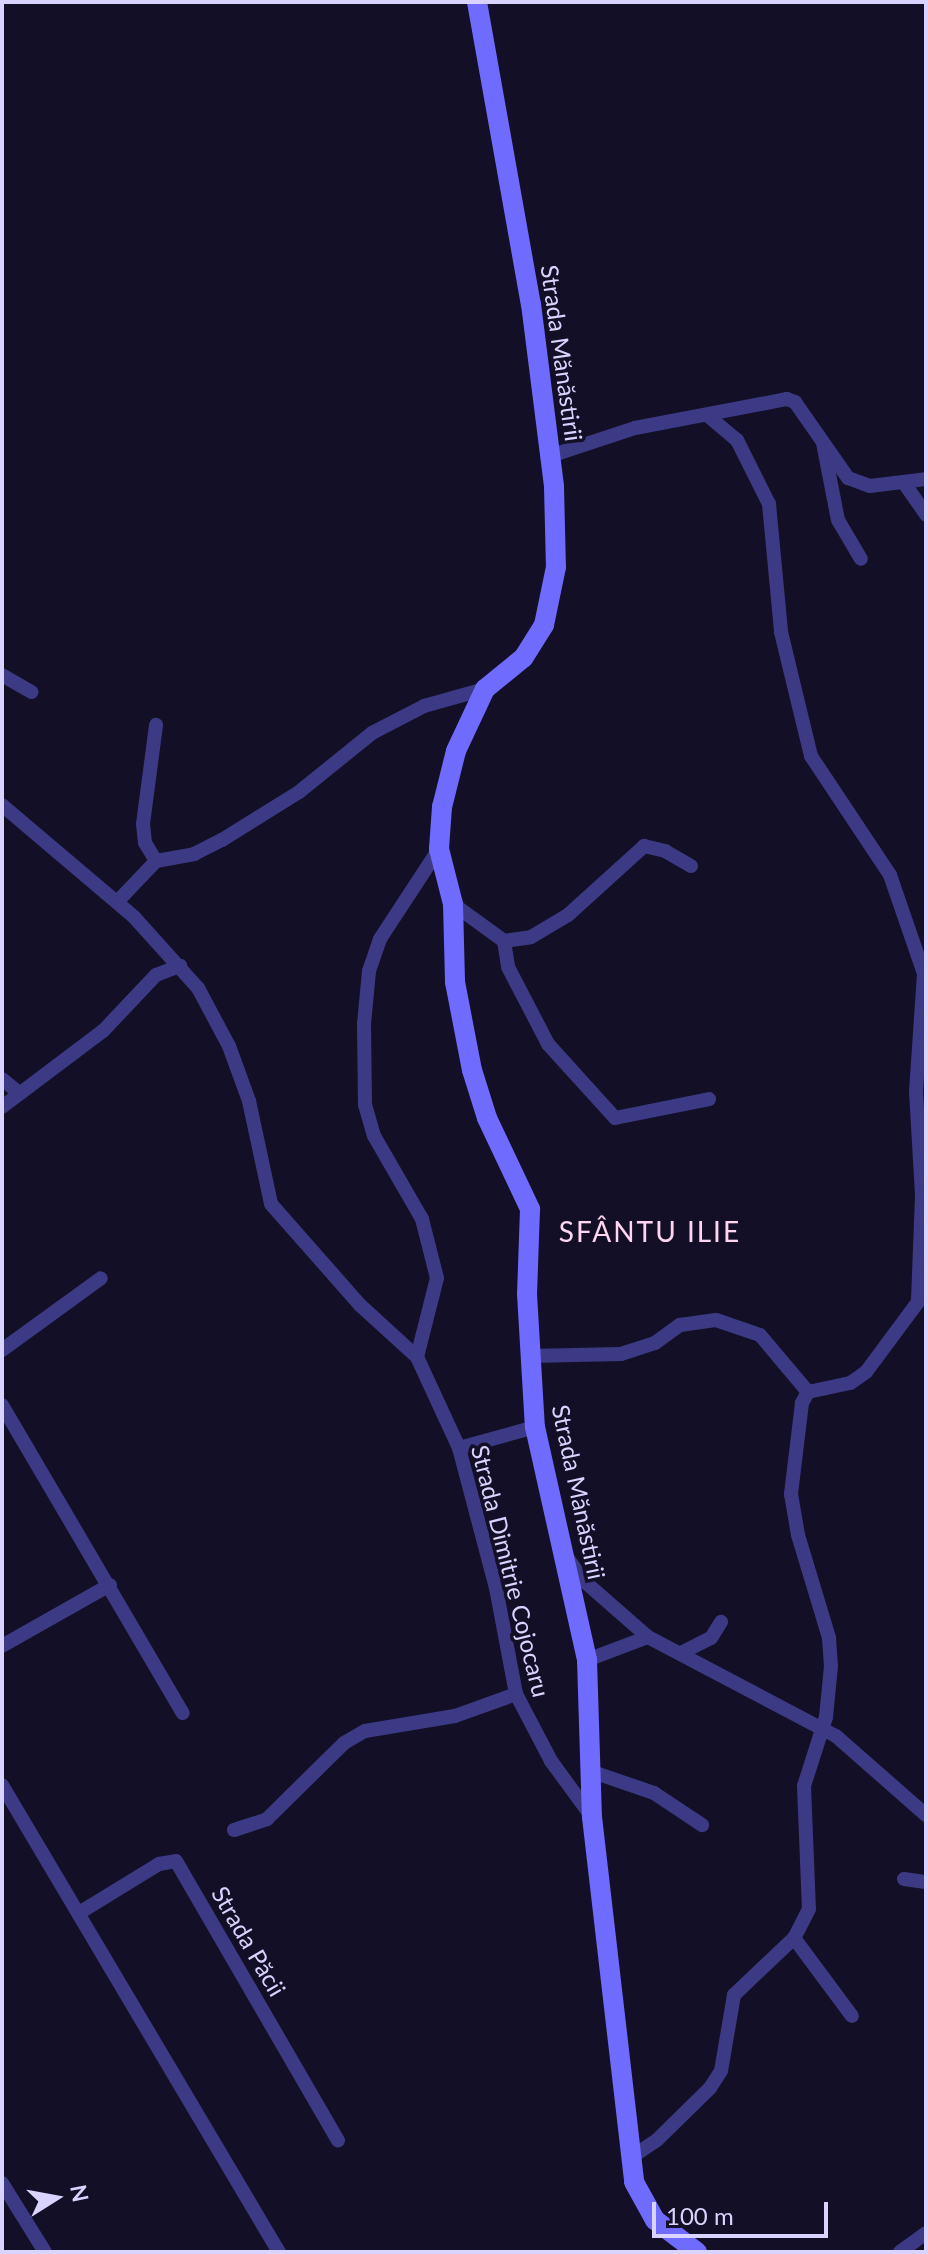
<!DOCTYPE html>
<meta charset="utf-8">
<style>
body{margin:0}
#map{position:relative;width:928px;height:2254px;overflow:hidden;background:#130f26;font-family:Lato,sans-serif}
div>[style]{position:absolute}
.street>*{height:14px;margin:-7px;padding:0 7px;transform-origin:7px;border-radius:7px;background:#3d3a85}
.secondary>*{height:20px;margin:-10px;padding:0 10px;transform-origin:10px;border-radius:10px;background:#6f6bff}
span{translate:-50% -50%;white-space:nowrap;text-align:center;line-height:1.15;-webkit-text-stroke:7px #130f26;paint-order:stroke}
.street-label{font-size:24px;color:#d9d4ff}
.quarter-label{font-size:28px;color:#ffd6f0;letter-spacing:2px}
.frame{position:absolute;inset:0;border:4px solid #d9d4ff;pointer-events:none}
.north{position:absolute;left:16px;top:2158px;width:80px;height:80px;-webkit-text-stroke:6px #130f26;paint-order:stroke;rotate:79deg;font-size:22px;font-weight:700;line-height:32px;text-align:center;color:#d9d4ff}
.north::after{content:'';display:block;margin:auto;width:28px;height:36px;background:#d9d4ff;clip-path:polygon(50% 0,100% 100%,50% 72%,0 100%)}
.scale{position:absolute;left:652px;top:2202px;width:176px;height:36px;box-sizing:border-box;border:4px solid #d9d4ff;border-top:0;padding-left:10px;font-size:24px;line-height:28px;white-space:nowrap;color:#d9d4ff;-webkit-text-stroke:6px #130f26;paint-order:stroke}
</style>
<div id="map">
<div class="street">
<div style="left:707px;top:415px;width:39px;rotate:40deg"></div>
<div style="left:737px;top:440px;width:72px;rotate:63.4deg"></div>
<div style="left:769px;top:504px;width:129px;rotate:84.6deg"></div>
<div style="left:781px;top:632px;width:128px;rotate:76.4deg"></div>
<div style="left:811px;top:756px;width:143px;rotate:56.4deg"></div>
<div style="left:890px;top:875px;width:105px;rotate:71deg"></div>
<div style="left:924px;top:974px;width:117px;rotate:93.9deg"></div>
<div style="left:916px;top:1091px;width:105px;rotate:86.7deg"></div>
<div style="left:922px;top:1196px;width:106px;rotate:92.2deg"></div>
<div style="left:918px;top:1302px;width:87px;rotate:126.6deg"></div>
<div style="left:866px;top:1372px;width:19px;rotate:145deg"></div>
<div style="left:850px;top:1383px;width:43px;rotate:167.9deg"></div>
<div style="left:823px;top:443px;width:78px;rotate:79deg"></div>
<div style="left:838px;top:520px;width:45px;rotate:59.5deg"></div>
<div style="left:550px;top:456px;width:89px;rotate:-18.2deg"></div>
<div style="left:635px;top:428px;width:155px;rotate:-10.8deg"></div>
<div style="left:787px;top:399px;width:9px;rotate:21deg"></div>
<div style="left:795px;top:402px;width:93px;rotate:55.1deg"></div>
<div style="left:848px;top:478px;width:23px;rotate:20deg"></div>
<div style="left:870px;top:486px;width:56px;rotate:-7.1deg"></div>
<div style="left:904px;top:483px;width:39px;rotate:55deg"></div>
<div style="left:2px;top:675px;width:34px;rotate:30deg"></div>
<div style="left:2px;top:805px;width:173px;rotate:40.3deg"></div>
<div style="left:134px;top:917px;width:96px;rotate:48deg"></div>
<div style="left:198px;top:988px;width:66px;rotate:61.9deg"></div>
<div style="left:229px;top:1046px;width:59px;rotate:70deg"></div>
<div style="left:249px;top:1101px;width:105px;rotate:77.9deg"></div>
<div style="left:271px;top:1204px;width:135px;rotate:48.6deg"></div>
<div style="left:360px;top:1305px;width:77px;rotate:42.4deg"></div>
<div style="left:417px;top:1357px;width:100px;rotate:65.2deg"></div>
<div style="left:459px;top:1448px;width:145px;rotate:75.2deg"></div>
<div style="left:496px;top:1588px;width:108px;rotate:79.3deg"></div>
<div style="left:516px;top:1694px;width:76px;rotate:62.4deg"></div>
<div style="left:551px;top:1761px;width:69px;rotate:53.8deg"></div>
<div style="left:156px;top:861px;width:39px;rotate:-10deg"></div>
<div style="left:194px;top:854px;width:31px;rotate:-27deg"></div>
<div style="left:222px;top:840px;width:91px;rotate:-31.9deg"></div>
<div style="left:299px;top:792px;width:94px;rotate:-38.9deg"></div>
<div style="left:372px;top:733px;width:59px;rotate:-27.4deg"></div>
<div style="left:424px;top:706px;width:63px;rotate:-15.6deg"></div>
<div style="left:156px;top:861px;width:21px;rotate:-121deg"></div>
<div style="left:145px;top:843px;width:19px;rotate:-96deg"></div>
<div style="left:143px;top:824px;width:100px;rotate:-82.5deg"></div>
<div style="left:117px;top:902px;width:57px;rotate:-46.4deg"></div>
<div style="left:453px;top:904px;width:63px;rotate:36deg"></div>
<div style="left:504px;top:941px;width:27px;rotate:-8deg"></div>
<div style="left:531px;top:937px;width:43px;rotate:-30.7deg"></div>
<div style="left:568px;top:915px;width:103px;rotate:-42.2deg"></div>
<div style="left:644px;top:846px;width:22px;rotate:13deg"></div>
<div style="left:665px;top:851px;width:30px;rotate:30deg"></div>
<div style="left:504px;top:941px;width:26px;rotate:81deg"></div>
<div style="left:508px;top:967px;width:87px;rotate:62.5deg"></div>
<div style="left:548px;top:1044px;width:100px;rotate:47.8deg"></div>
<div style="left:615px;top:1118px;width:96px;rotate:-11.4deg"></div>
<div style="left:2px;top:1079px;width:22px;rotate:39deg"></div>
<div style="left:2px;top:1107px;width:126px;rotate:-37deg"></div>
<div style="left:103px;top:1031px;width:77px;rotate:-46.6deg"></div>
<div style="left:156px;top:975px;width:26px;rotate:-21deg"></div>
<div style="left:2px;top:1350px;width:122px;rotate:-36deg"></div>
<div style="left:530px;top:1356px;width:91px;rotate:-1.3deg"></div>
<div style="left:621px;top:1354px;width:36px;rotate:-18deg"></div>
<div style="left:655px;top:1343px;width:31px;rotate:-36deg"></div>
<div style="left:680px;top:1325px;width:36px;rotate:-8deg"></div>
<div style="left:716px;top:1320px;width:46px;rotate:18.8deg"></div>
<div style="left:760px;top:1335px;width:75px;rotate:49.9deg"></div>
<div style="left:808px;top:1392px;width:13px;rotate:119deg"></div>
<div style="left:802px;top:1403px;width:92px;rotate:96.9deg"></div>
<div style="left:791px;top:1494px;width:42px;rotate:80.3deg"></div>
<div style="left:798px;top:1535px;width:108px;rotate:73.2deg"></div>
<div style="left:829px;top:1638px;width:28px;rotate:86deg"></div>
<div style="left:831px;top:1666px;width:51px;rotate:95.6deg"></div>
<div style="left:826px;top:1717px;width:72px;rotate:107.7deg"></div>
<div style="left:804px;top:1786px;width:123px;rotate:87.7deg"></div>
<div style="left:809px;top:1909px;width:33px;rotate:117deg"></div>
<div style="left:794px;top:1938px;width:83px;rotate:136.5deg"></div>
<div style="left:734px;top:1995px;width:77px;rotate:99.7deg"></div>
<div style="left:721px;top:2071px;width:20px;rotate:123deg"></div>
<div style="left:710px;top:2088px;width:74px;rotate:135.5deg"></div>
<div style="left:657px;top:2140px;width:32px;rotate:146deg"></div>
<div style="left:417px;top:1357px;width:81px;rotate:-75.8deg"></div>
<div style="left:437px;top:1278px;width:61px;rotate:-104.3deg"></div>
<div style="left:422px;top:1219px;width:96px;rotate:-120deg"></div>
<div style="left:374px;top:1136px;width:32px;rotate:-106deg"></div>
<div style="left:365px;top:1105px;width:81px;rotate:-90.7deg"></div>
<div style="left:364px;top:1024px;width:53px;rotate:-84.6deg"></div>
<div style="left:369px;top:971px;width:34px;rotate:-71deg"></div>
<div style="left:380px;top:939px;width:108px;rotate:-56.8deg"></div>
<div style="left:2px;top:1405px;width:357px;rotate:59.6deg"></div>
<div style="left:459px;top:1448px;width:79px;rotate:-15.4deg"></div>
<div style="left:566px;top:1556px;width:31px;rotate:54deg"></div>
<div style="left:584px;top:1581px;width:85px;rotate:41.2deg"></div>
<div style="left:648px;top:1637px;width:212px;rotate:27.8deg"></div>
<div style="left:836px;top:1736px;width:120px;rotate:41.3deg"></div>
<div style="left:2px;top:1646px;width:124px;rotate:-29.5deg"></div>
<div style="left:683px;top:1652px;width:31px;rotate:-27deg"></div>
<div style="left:711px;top:1638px;width:19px;rotate:-58deg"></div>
<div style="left:587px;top:1660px;width:65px;rotate:-20.7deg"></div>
<div style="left:590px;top:1771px;width:68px;rotate:19deg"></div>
<div style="left:654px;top:1793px;width:58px;rotate:33.7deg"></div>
<div style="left:2px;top:1785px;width:543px;rotate:59.33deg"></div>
<div style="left:234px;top:1830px;width:35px;rotate:-18deg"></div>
<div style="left:267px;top:1819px;width:108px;rotate:-44.6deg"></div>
<div style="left:344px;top:1743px;width:24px;rotate:-30deg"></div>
<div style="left:365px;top:1731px;width:91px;rotate:-9.5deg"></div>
<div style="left:455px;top:1716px;width:65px;rotate:-19.8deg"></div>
<div style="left:904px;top:1879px;width:22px;rotate:8deg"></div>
<div style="left:79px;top:1913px;width:94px;rotate:-31.5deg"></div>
<div style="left:159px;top:1864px;width:17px;rotate:-10deg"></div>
<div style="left:176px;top:1861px;width:323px;rotate:59.9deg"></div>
<div style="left:794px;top:1938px;width:97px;rotate:53.4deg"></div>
<div style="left:2px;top:2183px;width:81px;rotate:58.1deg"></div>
<div style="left:900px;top:2252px;width:32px;rotate:-36deg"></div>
</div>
<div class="secondary">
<div style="left:477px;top:2px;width:307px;rotate:79.9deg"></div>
<div style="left:531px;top:304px;width:184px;rotate:82.8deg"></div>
<div style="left:554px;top:487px;width:80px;rotate:88.6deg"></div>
<div style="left:556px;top:567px;width:59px;rotate:101.7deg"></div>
<div style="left:544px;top:625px;width:39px;rotate:122deg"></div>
<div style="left:523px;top:658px;width:49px;rotate:140.8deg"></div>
<div style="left:485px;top:689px;width:68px;rotate:115.1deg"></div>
<div style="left:456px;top:751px;width:58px;rotate:104deg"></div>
<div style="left:442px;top:807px;width:42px;rotate:94.1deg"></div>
<div style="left:439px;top:849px;width:57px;rotate:75.7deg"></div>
<div style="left:453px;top:904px;width:78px;rotate:88.5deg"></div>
<div style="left:455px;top:982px;width:90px;rotate:79.1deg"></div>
<div style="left:472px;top:1070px;width:50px;rotate:72.6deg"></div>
<div style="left:487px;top:1118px;width:101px;rotate:64.7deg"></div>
<div style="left:530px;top:1209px;width:85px;rotate:92deg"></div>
<div style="left:527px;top:1294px;width:133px;rotate:86.6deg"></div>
<div style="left:535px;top:1427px;width:239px;rotate:77.4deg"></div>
<div style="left:587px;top:1660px;width:157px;rotate:88.2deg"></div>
<div style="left:592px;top:1817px;width:367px;rotate:83.4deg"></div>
<div style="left:634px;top:2182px;width:43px;rotate:61.1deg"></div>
<div style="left:655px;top:2220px;width:53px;rotate:37.3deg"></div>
</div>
<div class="street-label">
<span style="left:562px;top:353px;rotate:82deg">Strada Mănăstirii</span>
<span style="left:579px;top:1492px;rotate:78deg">Strada Mănăstirii</span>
<span style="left:511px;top:1571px;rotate:76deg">Strada Dimitrie Cojocaru</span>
<span style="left:249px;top:1941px;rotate:60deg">Strada Păcii</span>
</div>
<div class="quarter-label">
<span style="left:650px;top:1231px">SFÂNTU ILIE</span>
</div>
<div class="frame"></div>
<div class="north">N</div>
<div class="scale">100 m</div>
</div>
